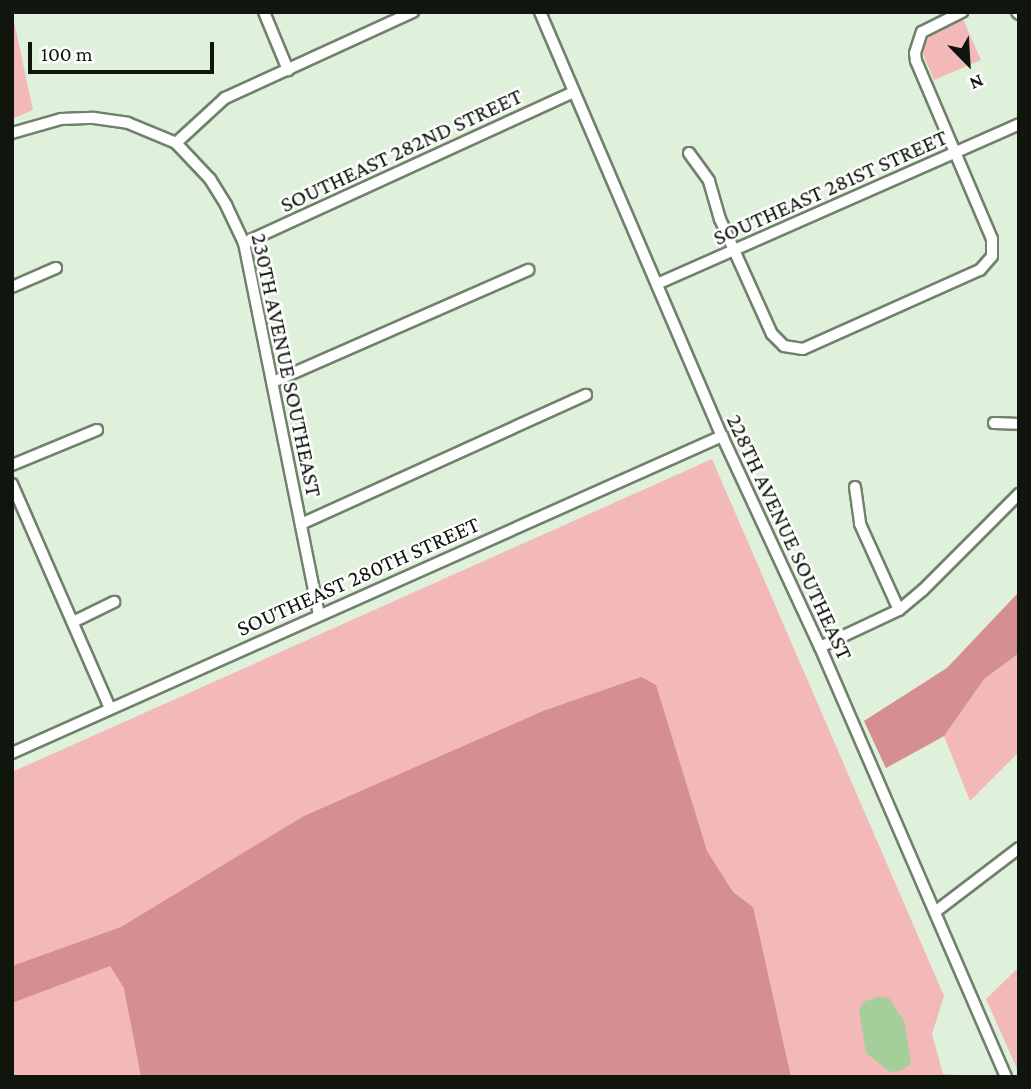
<!DOCTYPE html>
<style>
body{margin:0}
#map{position:relative;width:1031px;height:1089px;overflow:hidden;background:#dff1da;font-family:"Crimson Pro",serif}
div>[style]{position:absolute}
.green>*{inset:0;background:#f3b9b9}
.forest>*{inset:0;background:#d58f91}
.water>*{inset:0;background:#a4ce9a}
.roads{filter:drop-shadow(2px 0 #70816c) drop-shadow(-2px 0 #70816c) drop-shadow(0 2px #70816c) drop-shadow(0 -2px #70816c)}
.minor>*{height:10px;margin:-5px;padding:0 5px;transform-origin:5px;border-radius:5px;background:#fff}
span{translate:-50% -50%;white-space:nowrap;text-align:center;line-height:1.15;-webkit-text-stroke:5px #fff;paint-order:stroke}
.street-label{font-size:23px;color:#10160e}
.frame{position:absolute;inset:0;border:14px solid #10160e;pointer-events:none}
.north{position:absolute;left:933px;top:28px;width:70px;height:70px;-webkit-text-stroke:5px #fff;paint-order:stroke;rotate:156deg;font-size:19px;font-weight:700;line-height:28px;text-align:center;color:#10160e}
.north::after{content:'';display:block;margin:auto;width:24px;height:32px;background:#10160e;clip-path:polygon(50% 0,100% 100%,50% 72%,0 100%)}
.scale{position:absolute;left:28px;top:42px;width:186px;height:32px;box-sizing:border-box;border:4px solid #10160e;border-top:0;padding-left:9px;font-size:21px;line-height:24px;white-space:nowrap;color:#10160e;-webkit-text-stroke:5px #fff;paint-order:stroke}
</style>
<div id="map">
<div class="green">
<div style="clip-path:polygon(12px 12px,33px 110px,12px 119px)"></div>
<div style="clip-path:polygon(963px 19px,981px 60px,934px 80px,923px 54px,925px 42px,933px 32px)"></div>
<div style="clip-path:polygon(712px 459px,944px 996px,932px 1034px,943px 1074px,978px 1077px,12px 1077px,12px 772px)"></div>
<div style="clip-path:polygon(1019px 592px,1019px 752px,970px 801px,944px 736px,886px 768px,864px 721px,947px 668px)"></div>
<div style="clip-path:polygon(1019px 967px,1019px 1073px,986px 999px)"></div>
</div>
<div class="forest">
<div style="clip-path:polygon(1019px 592px,1019px 653px,984px 679px,944px 736px,886px 768px,864px 721px,947px 668px)"></div>
<div style="clip-path:polygon(641px 677px,656px 685px,707px 851px,733px 892px,753px 907px,791px 1077px,141px 1077px,124px 988px,110px 966px,12px 1003px,12px 966px,121px 927px,304px 816px,543px 711px)"></div>
</div>
<div class="water">
<div style="clip-path:polygon(878px 997px,889px 998px,904px 1021px,911px 1064px,900px 1071px,890px 1072px,866px 1053px,859px 1010px,865px 1001px)"></div>
</div>
<div class="roads">
<div class="minor">
<div style="left:264px;top:12px;width:63px;rotate:67.5deg"></div>
<div style="left:540px;top:12px;width:461px;rotate:66.8deg"></div>
<div style="left:722px;top:436px;width:233px;rotate:65.1deg"></div>
<div style="left:820px;top:647px;width:469px;rotate:66.6deg"></div>
<div style="left:1017px;top:12px;width:3px;rotate:45deg"></div>
<div style="left:12px;top:133px;width:51px;rotate:-15.9deg"></div>
<div style="left:61px;top:119px;width:33px;rotate:-2deg"></div>
<div style="left:94px;top:118px;width:34px;rotate:8deg"></div>
<div style="left:128px;top:123px;width:52px;rotate:22.6deg"></div>
<div style="left:176px;top:143px;width:50px;rotate:46.6deg"></div>
<div style="left:210px;top:179px;width:31px;rotate:58deg"></div>
<div style="left:226px;top:205px;width:42px;rotate:64.7deg"></div>
<div style="left:244px;top:243px;width:379px;rotate:78.6deg"></div>
<div style="left:176px;top:143px;width:67px;rotate:-42.6deg"></div>
<div style="left:225px;top:98px;width:207px;rotate:-24.6deg"></div>
<div style="left:689px;top:153px;width:34px;rotate:54deg"></div>
<div style="left:709px;top:181px;width:40px;rotate:74deg"></div>
<div style="left:720px;top:219px;width:126px;rotate:65.7deg"></div>
<div style="left:772px;top:334px;width:17px;rotate:45deg"></div>
<div style="left:784px;top:346px;width:19px;rotate:9deg"></div>
<div style="left:803px;top:349px;width:194px;rotate:-24.1deg"></div>
<div style="left:980px;top:270px;width:18px;rotate:-49deg"></div>
<div style="left:992px;top:256px;width:17px;rotate:-90deg"></div>
<div style="left:992px;top:239px;width:194px;rotate:-113.1deg"></div>
<div style="left:916px;top:61px;width:8px;rotate:-97deg"></div>
<div style="left:915px;top:53px;width:22px;rotate:-72deg"></div>
<div style="left:922px;top:32px;width:45px;rotate:-26.6deg"></div>
<div style="left:244px;top:243px;width:363px;rotate:-24.6deg"></div>
<div style="left:657px;top:284px;width:396px;rotate:-23.8deg"></div>
<div style="left:12px;top:287px;width:48px;rotate:-23.4deg"></div>
<div style="left:273px;top:382px;width:279px;rotate:-23.7deg"></div>
<div style="left:994px;top:423px;width:25px;rotate:2deg"></div>
<div style="left:12px;top:465px;width:92px;rotate:-22.4deg"></div>
<div style="left:12px;top:484px;width:244px;rotate:66.4deg"></div>
<div style="left:855px;top:487px;width:37px;rotate:82deg"></div>
<div style="left:860px;top:524px;width:94px;rotate:65.6deg"></div>
<div style="left:301px;top:524px;width:313px;rotate:-24.4deg"></div>
<div style="left:73px;top:622px;width:46px;rotate:-26deg"></div>
<div style="left:820px;top:647px;width:87px;rotate:-25.1deg"></div>
<div style="left:899px;top:610px;width:31px;rotate:-40deg"></div>
<div style="left:923px;top:590px;width:136px;rotate:-45deg"></div>
<div style="left:12px;top:753px;width:778px;rotate:-24.06deg"></div>
<div style="left:935px;top:912px;width:106px;rotate:-37.3deg"></div>
</div>
</div>
<div class="street-label">
<span style="left:401px;top:150px;rotate:-25deg">SOUTHEAST 282ND STREET</span>
<span style="left:830px;top:187px;rotate:-24deg">SOUTHEAST 281ST STREET</span>
<span style="left:287px;top:365px;rotate:78deg">230TH AVENUE SOUTHEAST</span>
<span style="left:790px;top:537px;rotate:65deg">228TH AVENUE SOUTHEAST</span>
<span style="left:358px;top:576px;rotate:-24deg">SOUTHEAST 280TH STREET</span>
</div>
<div class="frame"></div>
<div class="north">N</div>
<div class="scale">100 m</div>
</div>
